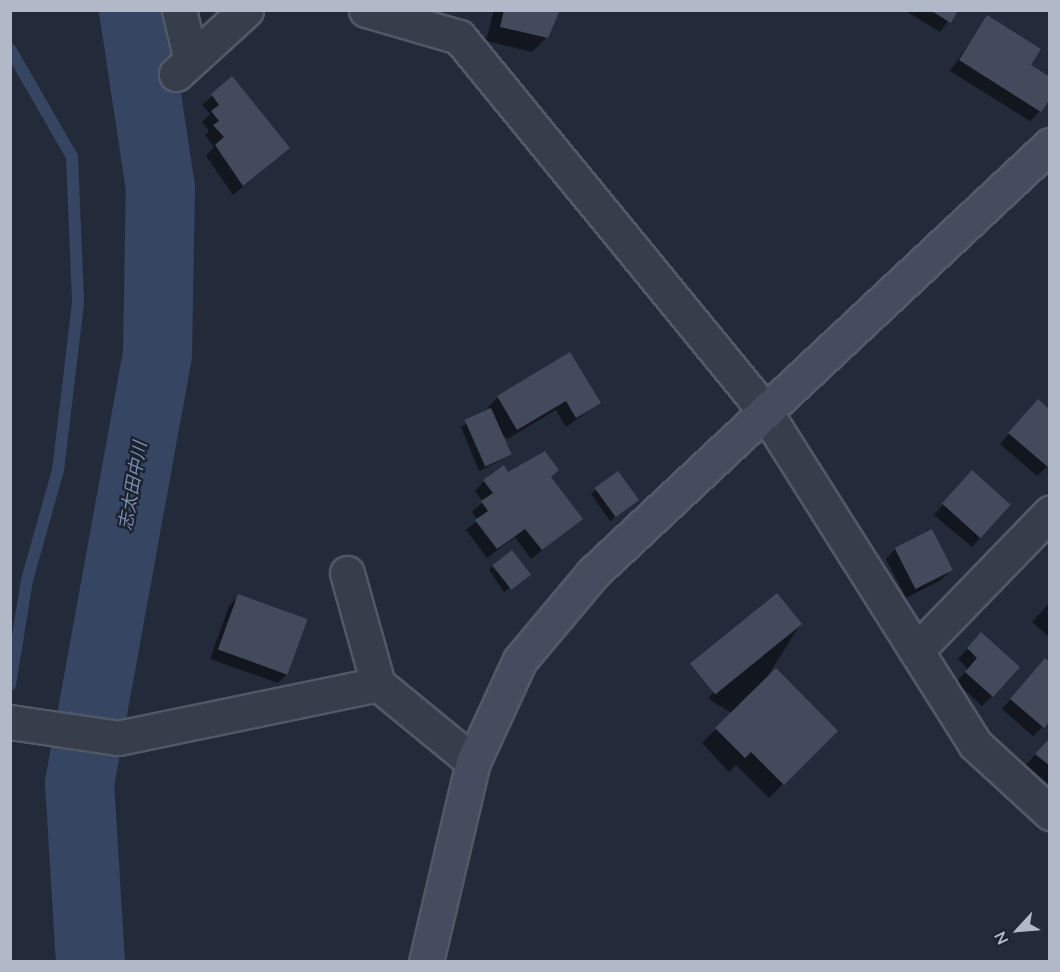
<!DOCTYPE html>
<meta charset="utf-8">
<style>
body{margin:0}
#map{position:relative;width:1060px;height:972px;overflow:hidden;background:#232b3a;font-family:"Nunito Sans","Noto Sans JP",sans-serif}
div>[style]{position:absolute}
.shadow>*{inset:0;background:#0007;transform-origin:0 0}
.stream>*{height:12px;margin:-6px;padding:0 6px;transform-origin:6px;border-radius:6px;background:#364561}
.river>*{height:69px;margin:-34.5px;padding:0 34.5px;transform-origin:34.5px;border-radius:34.5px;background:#364561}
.building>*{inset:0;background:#424a5c;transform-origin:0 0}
.roads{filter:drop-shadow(2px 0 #515866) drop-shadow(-2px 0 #515866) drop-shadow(0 2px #515866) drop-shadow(0 -2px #515866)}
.street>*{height:33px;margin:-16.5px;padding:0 16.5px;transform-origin:16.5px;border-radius:16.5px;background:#363d4b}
.secondary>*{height:33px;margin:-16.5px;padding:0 16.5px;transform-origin:16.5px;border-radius:16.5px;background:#444c5e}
span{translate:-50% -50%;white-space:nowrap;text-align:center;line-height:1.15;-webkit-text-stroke:4.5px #1b222f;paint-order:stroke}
.water-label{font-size:18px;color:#7a8cae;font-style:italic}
.frame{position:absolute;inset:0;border:12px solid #b1b8c7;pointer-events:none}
.north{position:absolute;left:988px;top:900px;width:60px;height:60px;-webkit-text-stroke:4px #1b222f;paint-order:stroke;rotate:244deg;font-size:16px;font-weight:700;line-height:24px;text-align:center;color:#b1b8c7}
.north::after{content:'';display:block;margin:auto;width:21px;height:27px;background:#b1b8c7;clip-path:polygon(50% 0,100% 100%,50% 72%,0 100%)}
</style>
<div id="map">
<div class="shadow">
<div style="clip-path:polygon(494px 10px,558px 10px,547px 37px,532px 52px,486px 41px)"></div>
<div style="clip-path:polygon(904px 10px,956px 10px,940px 32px)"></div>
<div style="clip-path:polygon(987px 17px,1029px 65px,1040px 111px,1030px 121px,950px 71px)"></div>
<div style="clip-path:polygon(232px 78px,288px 148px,233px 195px,206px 156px,214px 147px,205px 135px,209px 131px,202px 122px,210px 114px,202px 105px)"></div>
<div style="clip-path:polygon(570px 354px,599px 403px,566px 427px,556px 410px,507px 439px,501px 433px,511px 455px,479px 471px,461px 427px,490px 410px,488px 407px,498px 397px)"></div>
<div style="clip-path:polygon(1028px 411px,1050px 412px,1050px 464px,1037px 476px,1000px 444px)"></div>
<div style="clip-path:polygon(508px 474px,550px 478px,581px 519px,531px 559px,515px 537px,487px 558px,466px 530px,478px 520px,472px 512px,483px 502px,475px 491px,484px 481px)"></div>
<div style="clip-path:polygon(962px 482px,1009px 505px,972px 547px,934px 515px)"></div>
<div style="clip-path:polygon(596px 490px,632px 505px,610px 521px,591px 494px)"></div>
<div style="clip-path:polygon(895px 549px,951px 570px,941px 580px,906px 598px,886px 559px)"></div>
<div style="clip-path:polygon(493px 566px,524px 578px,504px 592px,489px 570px)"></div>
<div style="clip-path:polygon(239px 596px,288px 673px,278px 683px,210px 659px,229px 606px)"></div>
<div style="clip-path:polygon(1050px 602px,1050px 638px,1032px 622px)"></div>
<div style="left:768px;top:604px;width:38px;height:112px;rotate:32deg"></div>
<div style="clip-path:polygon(981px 634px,992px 696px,982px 706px,956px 682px,968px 669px,958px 659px)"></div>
<div style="clip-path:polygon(776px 670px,836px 731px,769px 798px,736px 765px,729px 772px,702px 743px)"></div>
<div style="clip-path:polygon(1036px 670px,1043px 727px,1033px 736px,1002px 709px)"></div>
<div style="clip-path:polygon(1050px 738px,1050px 785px,1026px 765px)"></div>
</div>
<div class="stream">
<div style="left:10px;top:49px;width:125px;rotate:60.1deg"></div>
<div style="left:72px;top:157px;width:146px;rotate:87.6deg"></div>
<div style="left:78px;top:303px;width:168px;rotate:96.8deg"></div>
<div style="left:58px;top:470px;width:114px;rotate:105.7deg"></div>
<div style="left:27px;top:580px;width:106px;rotate:99.2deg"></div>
</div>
<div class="river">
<div style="left:90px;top:962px;width:179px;rotate:-93.5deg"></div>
<div style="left:79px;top:783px;width:437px;rotate:-79.7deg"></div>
<div style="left:157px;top:353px;width:165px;rotate:-89deg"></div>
<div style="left:160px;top:188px;width:180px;rotate:-98.6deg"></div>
</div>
<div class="building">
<div style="clip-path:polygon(504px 10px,560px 10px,548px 38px,500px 27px)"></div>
<div style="clip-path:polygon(930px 10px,958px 10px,951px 23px)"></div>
<div style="clip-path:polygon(987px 15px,1041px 49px,1031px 65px,1050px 77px,1050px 99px,1041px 112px,959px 60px)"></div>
<div style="clip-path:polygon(232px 76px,290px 148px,243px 186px,215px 145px,224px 137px,213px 125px,219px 121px,211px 111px,219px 105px,211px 94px)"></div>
<div style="clip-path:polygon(570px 352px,601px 403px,576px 418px,566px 401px,517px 430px,497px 396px)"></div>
<div style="clip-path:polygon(1038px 399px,1050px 410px,1048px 467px,1008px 433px)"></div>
<div style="left:491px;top:408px;width:51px;height:29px;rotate:66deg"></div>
<div style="clip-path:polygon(545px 451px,559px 470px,551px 477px,583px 519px,542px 550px,525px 529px,497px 549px,475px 520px,488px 511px,481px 501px,493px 493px,483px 480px,504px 465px,508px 472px)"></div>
<div style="left:972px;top:470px;width:52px;height:45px;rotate:42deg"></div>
<div style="left:618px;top:471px;width:36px;height:29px;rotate:54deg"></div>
<div style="left:932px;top:529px;width:46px;height:42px;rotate:63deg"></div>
<div style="left:512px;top:550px;width:31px;height:25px;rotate:52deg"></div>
<div style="left:777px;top:593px;width:40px;height:112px;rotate:51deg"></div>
<div style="left:238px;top:594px;width:74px;height:59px;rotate:20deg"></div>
<div style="clip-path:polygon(981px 632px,1020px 667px,993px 697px,965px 672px,977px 658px,967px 648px)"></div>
<div style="clip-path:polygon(1045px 658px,1050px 662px,1050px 721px,1044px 728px,1010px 699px)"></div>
<div style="clip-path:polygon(776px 668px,838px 731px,784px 785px,751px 752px,745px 758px,715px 728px)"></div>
<div style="clip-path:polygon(1050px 738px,1050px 766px,1035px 754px)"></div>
</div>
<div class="roads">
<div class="street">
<div style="left:179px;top:10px;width:51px;rotate:76.5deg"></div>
<div style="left:366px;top:10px;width:97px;rotate:16.2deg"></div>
<div style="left:459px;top:37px;width:482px;rotate:50.7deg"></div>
<div style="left:764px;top:410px;width:395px;rotate:57.7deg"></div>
<div style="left:975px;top:744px;width:102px;rotate:42.6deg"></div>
<div style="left:176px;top:74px;width:95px;rotate:-42.4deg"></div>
<div style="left:347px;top:573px;width:115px;rotate:74.4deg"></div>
<div style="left:378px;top:684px;width:123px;rotate:39.4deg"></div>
<div style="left:918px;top:649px;width:190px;rotate:-45.9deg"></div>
<div style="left:10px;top:722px;width:109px;rotate:8.4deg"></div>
<div style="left:118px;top:738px;width:266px;rotate:-11.7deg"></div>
</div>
<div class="secondary">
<div style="left:426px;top:962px;width:205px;rotate:-76.8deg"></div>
<div style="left:473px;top:762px;width:112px;rotate:-65.3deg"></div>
<div style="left:520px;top:660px;width:114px;rotate:-50deg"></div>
<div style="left:593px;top:573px;width:626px;rotate:-43.12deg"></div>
</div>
</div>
<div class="water-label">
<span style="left:133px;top:486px;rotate:-80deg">志太田中川</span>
</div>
<div class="frame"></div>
<div class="north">N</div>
</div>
